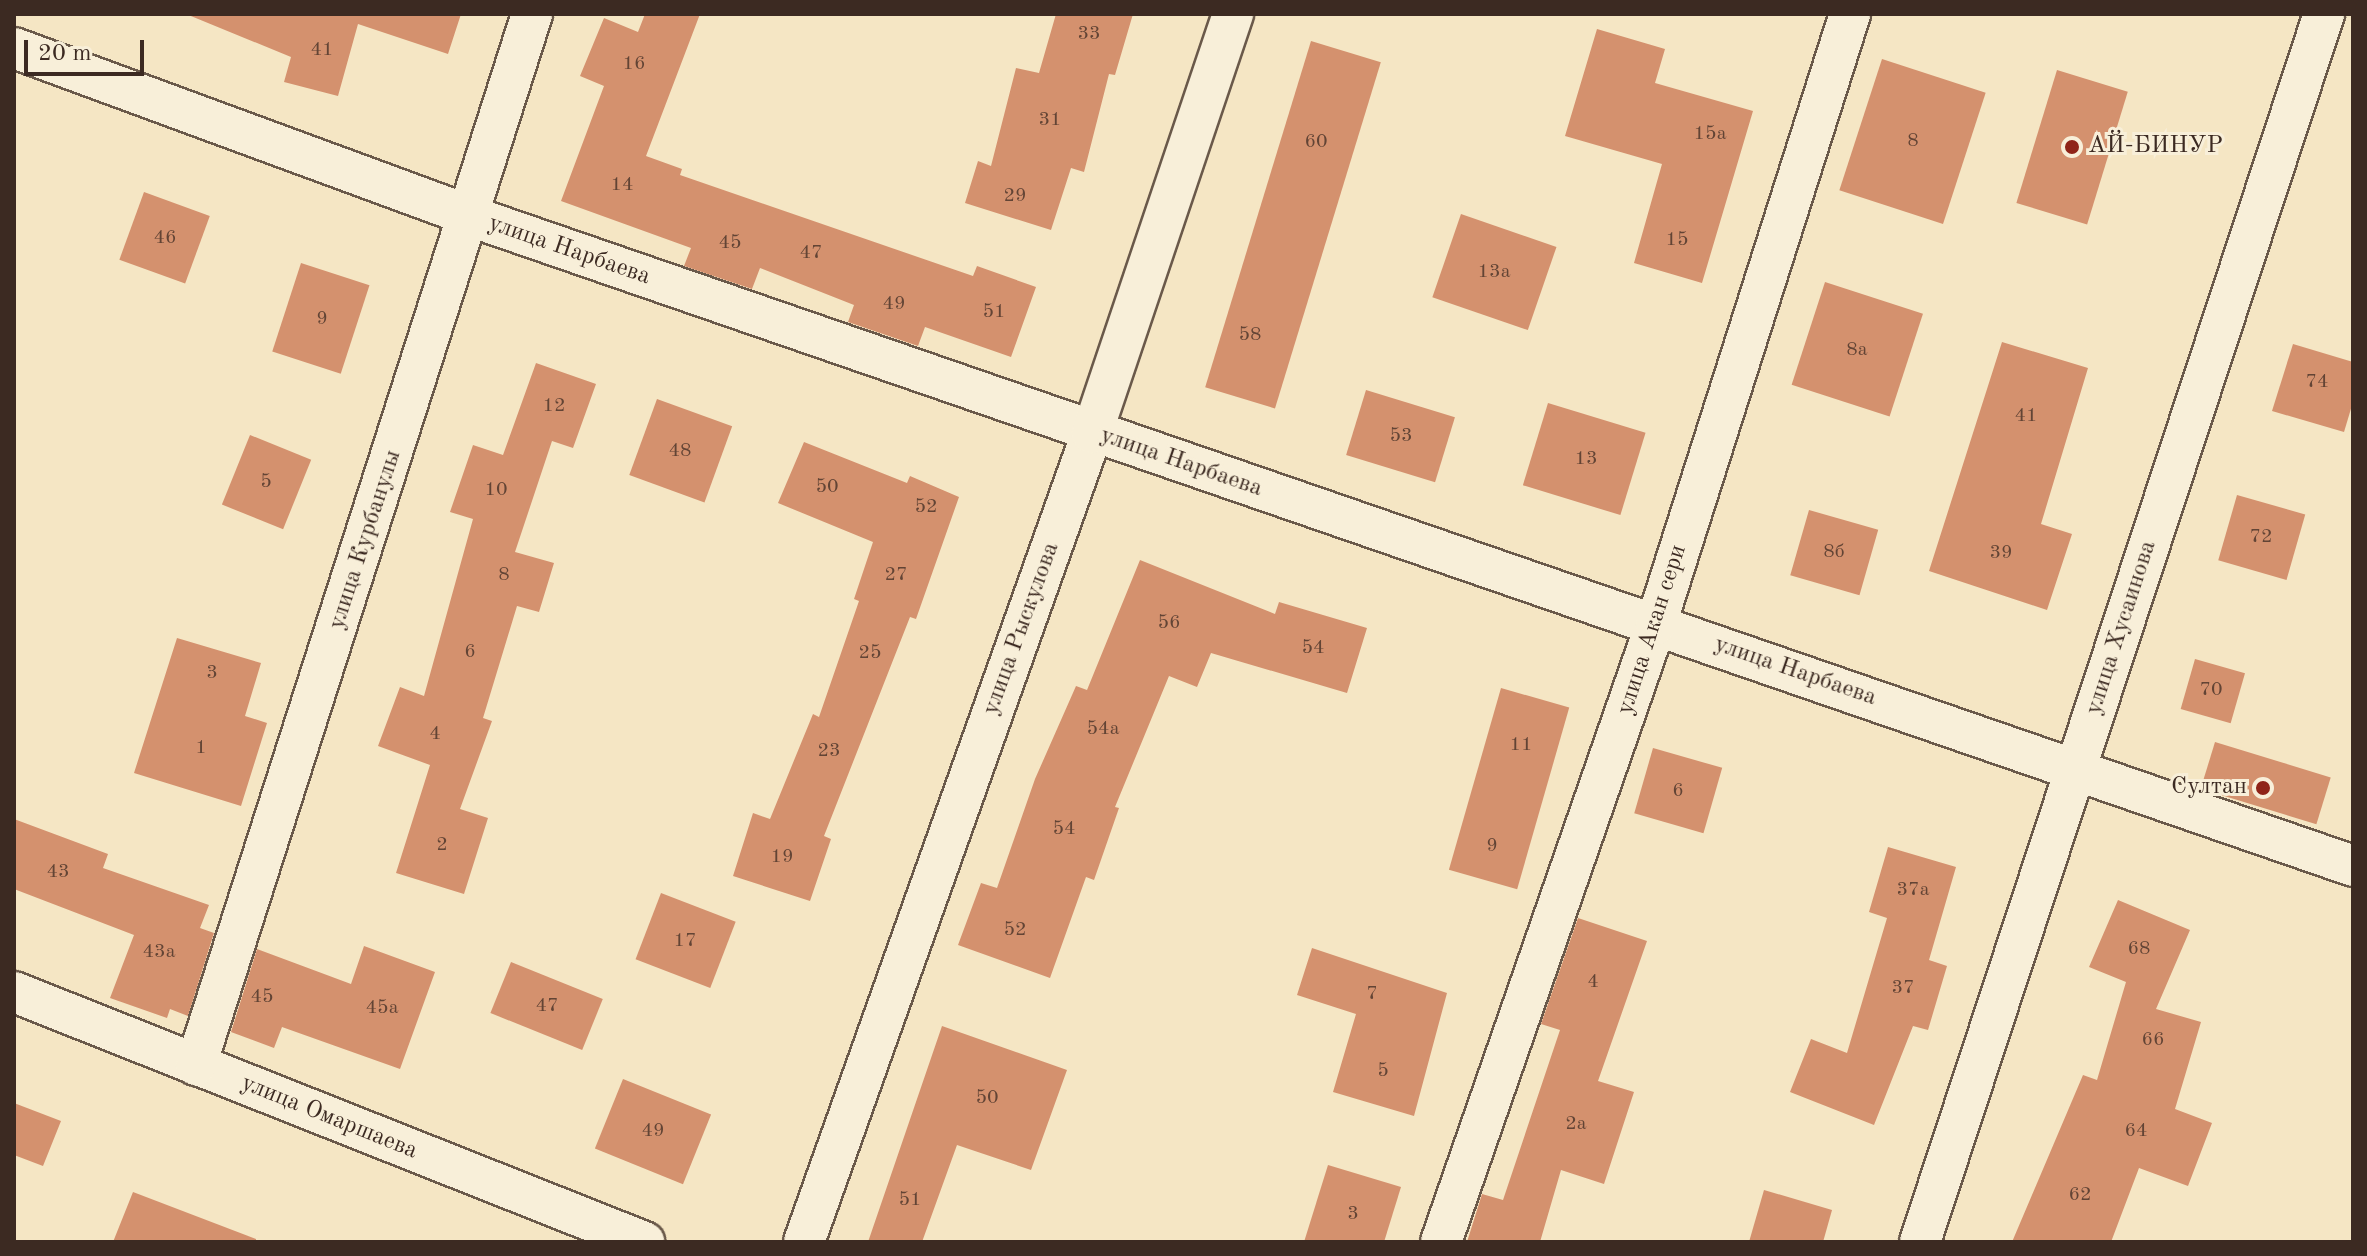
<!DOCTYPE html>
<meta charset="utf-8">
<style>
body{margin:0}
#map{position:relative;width:2367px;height:1256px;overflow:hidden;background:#f5e6c4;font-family:"Old Standard TT",serif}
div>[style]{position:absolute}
.building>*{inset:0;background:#d4916e;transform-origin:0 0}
.roads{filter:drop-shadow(2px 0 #6a594a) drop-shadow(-2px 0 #6a594a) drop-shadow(0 2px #6a594a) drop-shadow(0 -2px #6a594a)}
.minor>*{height:40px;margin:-20px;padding:0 20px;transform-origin:20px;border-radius:20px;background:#f8efd9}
.dots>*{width:22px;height:22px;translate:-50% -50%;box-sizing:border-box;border:4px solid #f8efd9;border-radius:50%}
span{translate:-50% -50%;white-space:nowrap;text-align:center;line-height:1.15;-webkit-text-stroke:6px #f8efd9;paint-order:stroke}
.number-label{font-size:20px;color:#624435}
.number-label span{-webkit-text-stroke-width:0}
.poi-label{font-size:24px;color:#3c2a22}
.left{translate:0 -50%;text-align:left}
.right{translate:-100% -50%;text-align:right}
.street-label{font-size:24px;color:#3c2a22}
.frame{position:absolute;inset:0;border:16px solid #3c2a22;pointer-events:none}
.scale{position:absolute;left:24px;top:40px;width:120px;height:36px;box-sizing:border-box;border:4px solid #3c2a22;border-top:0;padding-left:10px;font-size:24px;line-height:28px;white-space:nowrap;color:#3c2a22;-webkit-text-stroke:6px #f8efd9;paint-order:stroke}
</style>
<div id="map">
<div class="building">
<div style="clip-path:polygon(186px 14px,347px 16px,461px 14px,448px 54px,358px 24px,338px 96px,284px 82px,291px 57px)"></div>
<div style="clip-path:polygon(645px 14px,700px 14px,646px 156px,682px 169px,680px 175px,973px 276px,977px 266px,1036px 287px,1011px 357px,925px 327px,918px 346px,848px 322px,854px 305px,760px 268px,752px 289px,684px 266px,691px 248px,561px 201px,604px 86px,580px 76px,604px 18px,638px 32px)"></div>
<div style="clip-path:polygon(1056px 14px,1133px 14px,1115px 75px,1109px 74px,1084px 172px,1071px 168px,1051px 230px,965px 203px,978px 161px,991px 166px,1016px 68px,1039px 73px)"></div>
<div style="clip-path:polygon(1597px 29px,1665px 49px,1655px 83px,1753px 111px,1702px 283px,1634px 263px,1662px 164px,1565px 136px)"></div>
<div style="left:1311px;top:41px;width:73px;height:362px;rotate:17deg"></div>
<div style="left:1882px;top:59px;width:109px;height:138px;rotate:18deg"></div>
<div style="left:2057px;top:70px;width:74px;height:139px;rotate:17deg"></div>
<div style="left:144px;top:192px;width:70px;height:72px;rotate:20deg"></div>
<div style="left:1461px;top:214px;width:101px;height:88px;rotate:19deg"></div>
<div style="left:301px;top:263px;width:72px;height:93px;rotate:18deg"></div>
<div style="left:1825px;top:282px;width:103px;height:108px;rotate:18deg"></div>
<div style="clip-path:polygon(2002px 342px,2088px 368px,2041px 524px,2072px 534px,2047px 610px,1929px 571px)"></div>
<div style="clip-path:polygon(2293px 344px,2353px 362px,2353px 402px,2344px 432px,2272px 411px)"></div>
<div style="clip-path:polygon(536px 363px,596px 384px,573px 448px,552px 441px,515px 552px,554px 563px,539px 612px,517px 606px,483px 718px,492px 721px,460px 809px,488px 818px,464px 894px,396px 873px,430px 765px,378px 746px,400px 687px,424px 696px,473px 519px,450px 512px,473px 445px,503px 455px)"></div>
<div style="left:1366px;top:390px;width:93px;height:68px;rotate:17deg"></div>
<div style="left:657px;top:399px;width:80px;height:81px;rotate:20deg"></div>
<div style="left:1548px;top:403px;width:102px;height:86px;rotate:17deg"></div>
<div style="left:250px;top:435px;width:66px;height:75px;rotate:22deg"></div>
<div style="clip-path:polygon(804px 442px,907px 483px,910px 476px,959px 497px,916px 619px,910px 617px,824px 836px,831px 839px,810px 901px,733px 876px,753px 813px,770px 819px,813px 714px,819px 717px,859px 601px,854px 599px,873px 542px,778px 503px)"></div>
<div style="left:2237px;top:495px;width:71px;height:68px;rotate:16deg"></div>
<div style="left:1809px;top:510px;width:72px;height:68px;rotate:16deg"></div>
<div style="clip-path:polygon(1140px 560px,1275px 614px,1279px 602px,1367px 628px,1347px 693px,1211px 653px,1197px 687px,1169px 676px,1115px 807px,1119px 808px,1094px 880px,1086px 877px,1050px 978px,958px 945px,981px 883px,997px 888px,1035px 779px,1076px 686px,1087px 690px)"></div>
<div style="clip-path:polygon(177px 638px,261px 663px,245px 716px,267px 723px,241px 806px,134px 773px)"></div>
<div style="left:2195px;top:659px;width:52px;height:52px;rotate:16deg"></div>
<div style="left:1501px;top:688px;width:71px;height:189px;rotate:16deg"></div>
<div style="left:2215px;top:742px;width:121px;height:49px;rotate:17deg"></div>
<div style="left:1653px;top:748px;width:72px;height:68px;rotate:16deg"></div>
<div style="clip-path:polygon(14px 819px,108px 854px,103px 868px,209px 905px,200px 928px,214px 933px,188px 1016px,170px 1009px,167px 1018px,110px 998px,134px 935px,14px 889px)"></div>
<div style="clip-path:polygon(1888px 847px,1956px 867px,1929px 960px,1947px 966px,1928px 1030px,1913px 1026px,1874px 1125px,1790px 1092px,1811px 1039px,1847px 1053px,1887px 918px,1869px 912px)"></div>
<div style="left:661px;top:893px;width:80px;height:71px;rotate:21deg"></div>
<div style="clip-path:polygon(2118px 900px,2190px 930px,2156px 1009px,2201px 1022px,2175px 1109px,2212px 1123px,2188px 1186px,2139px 1168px,2111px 1242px,2012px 1242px,2083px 1075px,2097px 1080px,2126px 982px,2089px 967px)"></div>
<div style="clip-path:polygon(1578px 918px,1647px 941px,1598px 1081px,1634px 1092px,1604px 1184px,1561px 1170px,1540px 1242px,1467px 1242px,1482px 1194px,1503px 1200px,1560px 1030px,1541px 1024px)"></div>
<div style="clip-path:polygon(364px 946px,435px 972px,400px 1069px,282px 1027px,274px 1048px,231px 1032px,257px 949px,351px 984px)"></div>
<div style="clip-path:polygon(1312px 948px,1447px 993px,1414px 1116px,1333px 1092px,1356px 1014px,1297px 995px)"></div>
<div style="left:511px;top:962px;width:99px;height:55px;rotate:22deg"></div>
<div style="clip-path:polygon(942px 1026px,1067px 1070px,1031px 1170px,957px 1145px,922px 1242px,868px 1242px)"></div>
<div style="left:623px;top:1079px;width:95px;height:75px;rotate:22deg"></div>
<div style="clip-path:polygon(14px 1103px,61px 1121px,43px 1166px,14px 1155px)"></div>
<div style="clip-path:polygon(1328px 1165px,1401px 1187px,1384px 1242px,1304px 1242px)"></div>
<div style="clip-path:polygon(1764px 1190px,1832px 1210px,1823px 1242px,1749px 1242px)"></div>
<div style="clip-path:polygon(133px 1192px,256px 1239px,256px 1242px,113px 1242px)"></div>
</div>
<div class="roads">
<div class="minor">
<div style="left:14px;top:48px;width:486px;rotate:20.2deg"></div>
<div style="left:470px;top:216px;width:1992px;rotate:19.04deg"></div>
<div style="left:14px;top:992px;width:678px;rotate:21.64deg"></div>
<div style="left:196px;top:1065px;width:1103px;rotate:-72.27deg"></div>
<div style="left:804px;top:1242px;width:859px;rotate:-70.4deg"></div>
<div style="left:1092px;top:433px;width:442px;rotate:-71.4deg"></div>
<div style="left:1441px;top:1242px;width:654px;rotate:-70.82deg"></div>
<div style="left:1656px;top:624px;width:640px;rotate:-72.36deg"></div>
<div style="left:1920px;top:1242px;width:1293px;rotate:-71.79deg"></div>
</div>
</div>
<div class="dots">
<div style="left:2072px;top:147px;background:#8f2418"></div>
<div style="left:2263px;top:788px;background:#8f2418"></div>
</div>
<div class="number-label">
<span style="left:1089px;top:34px">33</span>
<span style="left:322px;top:50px">41</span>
<span style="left:634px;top:64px">16</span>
<span style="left:1050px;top:120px">31</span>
<span style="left:1710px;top:134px">15а</span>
<span style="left:1913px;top:141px">8</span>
<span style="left:1316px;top:142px">60</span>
<span style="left:622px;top:185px">14</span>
<span style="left:1015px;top:196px">29</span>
<span style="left:165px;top:238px">46</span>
<span style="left:1677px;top:240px">15</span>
<span style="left:730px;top:243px">45</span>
<span style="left:811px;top:253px">47</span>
<span style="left:1494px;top:272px">13а</span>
<span style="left:894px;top:304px">49</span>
<span style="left:994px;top:312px">51</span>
<span style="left:322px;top:319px">9</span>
<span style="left:1250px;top:335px">58</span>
<span style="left:1857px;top:350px">8а</span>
<span style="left:2317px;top:382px">74</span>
<span style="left:554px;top:406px">12</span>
<span style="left:2026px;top:416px">41</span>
<span style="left:1401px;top:436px">53</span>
<span style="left:680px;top:451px">48</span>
<span style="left:1586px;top:459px">13</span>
<span style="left:266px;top:482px">5</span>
<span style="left:827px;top:487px">50</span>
<span style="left:496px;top:490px">10</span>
<span style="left:926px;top:507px">52</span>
<span style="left:2261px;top:537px">72</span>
<span style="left:1834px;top:552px">8б</span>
<span style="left:2001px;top:553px">39</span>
<span style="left:504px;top:575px">8</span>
<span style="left:896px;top:575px">27</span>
<span style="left:1169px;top:623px">56</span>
<span style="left:1313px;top:648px">54</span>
<span style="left:470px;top:652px">6</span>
<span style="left:870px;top:653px">25</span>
<span style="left:212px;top:673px">3</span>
<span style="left:2211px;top:690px">70</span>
<span style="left:1103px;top:729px">54а</span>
<span style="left:435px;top:734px">4</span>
<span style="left:1521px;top:745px">11</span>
<span style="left:201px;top:748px">1</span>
<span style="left:829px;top:751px">23</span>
<span style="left:1678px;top:791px">6</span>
<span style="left:1064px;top:829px">54</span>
<span style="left:442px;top:845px">2</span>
<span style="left:1492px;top:846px">9</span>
<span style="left:782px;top:857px">19</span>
<span style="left:58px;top:872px">43</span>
<span style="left:1913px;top:890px">37а</span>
<span style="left:1015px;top:930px">52</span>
<span style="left:685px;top:941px">17</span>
<span style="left:2139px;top:949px">68</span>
<span style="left:159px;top:952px">43а</span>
<span style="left:1593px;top:982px">4</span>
<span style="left:1903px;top:988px">37</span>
<span style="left:1372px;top:994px">7</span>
<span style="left:262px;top:997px">45</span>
<span style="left:547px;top:1006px">47</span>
<span style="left:382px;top:1008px">45а</span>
<span style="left:2153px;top:1040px">66</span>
<span style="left:1383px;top:1071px">5</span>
<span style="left:987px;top:1098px">50</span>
<span style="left:1576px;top:1124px">2а</span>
<span style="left:653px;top:1131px">49</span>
<span style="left:2136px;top:1131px">64</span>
<span style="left:2080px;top:1195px">62</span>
<span style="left:910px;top:1200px">51</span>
<span style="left:1353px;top:1214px">3</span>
</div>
<div class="poi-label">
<span class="left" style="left:2088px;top:147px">АЙ-БИНУР</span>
<span class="right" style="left:2247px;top:788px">Султан</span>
</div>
<div class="street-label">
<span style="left:569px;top:251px;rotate:19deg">улица Нарбаева</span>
<span style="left:1181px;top:463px;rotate:19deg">улица Нарбаева</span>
<span style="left:366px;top:540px;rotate:-72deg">улица Курбанулы</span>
<span style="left:2122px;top:628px;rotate:-72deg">улица Хусаинова</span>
<span style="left:1022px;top:629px;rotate:-70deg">улица Рыскулова</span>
<span style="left:1653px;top:630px;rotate:-72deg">улица Акан сери</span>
<span style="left:1795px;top:672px;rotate:19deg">улица Нарбаева</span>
<span style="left:329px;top:1118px;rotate:22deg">улица Омаршаева</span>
</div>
<div class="frame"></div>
<div class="scale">20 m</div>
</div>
